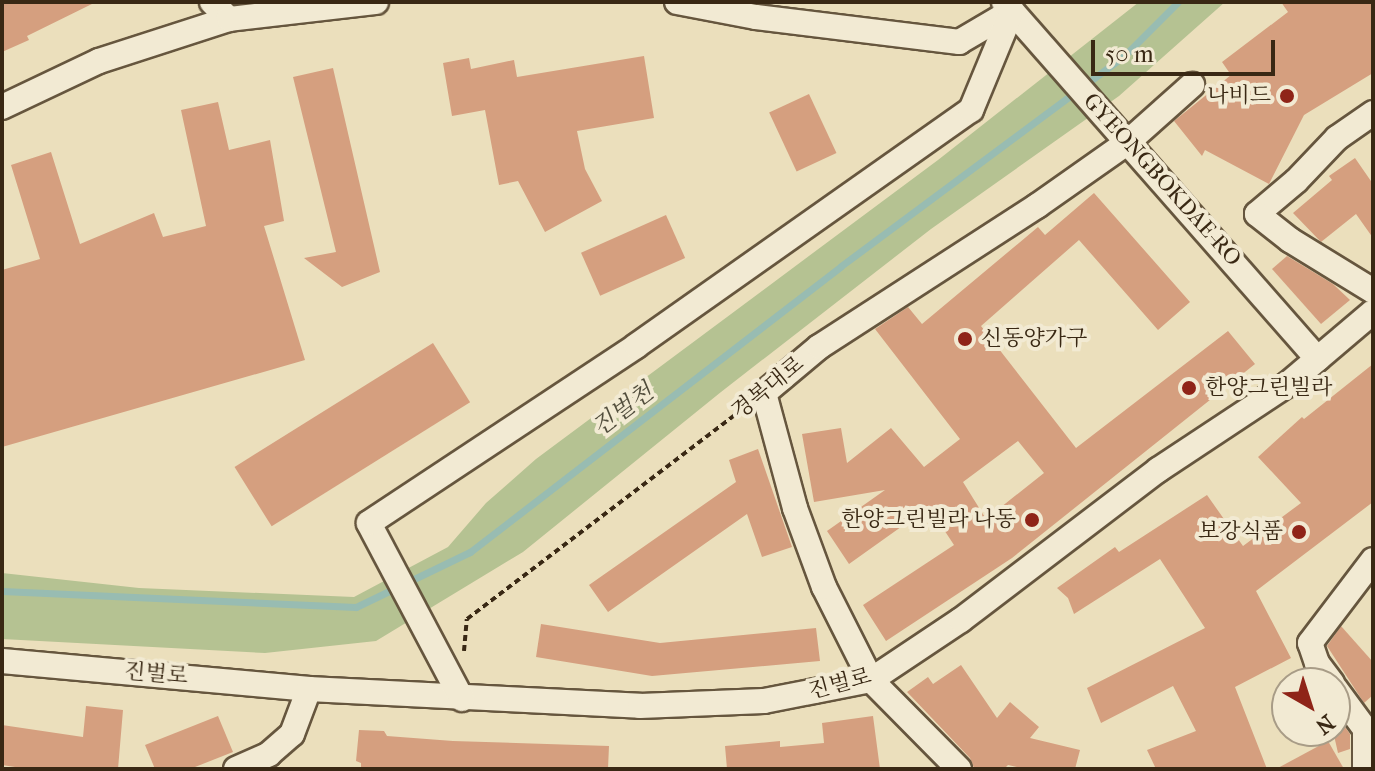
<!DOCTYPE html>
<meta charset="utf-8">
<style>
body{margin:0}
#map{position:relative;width:1375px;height:771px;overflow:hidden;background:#ebdfbc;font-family:"IM FELL French Canon","Noto Serif KR",serif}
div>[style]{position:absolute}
.green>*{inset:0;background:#b5c292}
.stream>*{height:7px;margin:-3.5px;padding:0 3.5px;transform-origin:3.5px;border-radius:3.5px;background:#98bcb2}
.building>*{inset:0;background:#d59f7f;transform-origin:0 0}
.path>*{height:4px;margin-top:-2px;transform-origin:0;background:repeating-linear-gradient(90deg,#392814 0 6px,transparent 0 10px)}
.roads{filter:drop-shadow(2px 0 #66563e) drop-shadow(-2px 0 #66563e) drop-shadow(0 2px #66563e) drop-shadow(0 -2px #66563e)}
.minor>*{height:24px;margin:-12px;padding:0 12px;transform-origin:12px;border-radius:12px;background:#f2ead3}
.dots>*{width:22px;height:22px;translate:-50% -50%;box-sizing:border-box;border:4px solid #f2ead3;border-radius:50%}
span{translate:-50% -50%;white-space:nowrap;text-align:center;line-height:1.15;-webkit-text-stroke:8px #f2ead3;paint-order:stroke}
.poi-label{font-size:22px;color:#392814}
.right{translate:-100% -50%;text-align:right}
.left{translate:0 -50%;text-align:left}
.street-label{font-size:22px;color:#392814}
.water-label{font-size:24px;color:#514d3c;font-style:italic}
.frame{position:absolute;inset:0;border:4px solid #392814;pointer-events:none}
.north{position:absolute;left:1271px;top:667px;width:80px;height:80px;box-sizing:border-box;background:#f2ead3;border:2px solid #a89c87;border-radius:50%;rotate:141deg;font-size:22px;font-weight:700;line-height:32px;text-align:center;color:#392814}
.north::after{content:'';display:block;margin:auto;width:28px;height:36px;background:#8f2418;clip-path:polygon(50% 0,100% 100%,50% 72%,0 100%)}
.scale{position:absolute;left:1091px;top:40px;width:184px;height:36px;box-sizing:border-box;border:4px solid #392814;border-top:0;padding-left:10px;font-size:24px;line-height:28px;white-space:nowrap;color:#392814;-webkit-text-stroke:6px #f2ead3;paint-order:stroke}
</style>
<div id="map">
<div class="green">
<div style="clip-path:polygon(1139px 2px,1225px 2px,1119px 96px,931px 229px,721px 392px,523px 552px,376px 641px,265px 653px,2px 639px,2px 573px,139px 588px,354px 597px,448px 547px,486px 503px,536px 459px,938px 160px)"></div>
</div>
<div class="stream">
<div style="left:2px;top:591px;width:354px;rotate:2.6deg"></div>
<div style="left:356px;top:607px;width:127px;rotate:-25.8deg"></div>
<div style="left:470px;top:552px;width:468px;rotate:-37.6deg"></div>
<div style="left:841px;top:266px;width:352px;rotate:-36.6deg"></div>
<div style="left:1124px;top:56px;width:76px;rotate:-45deg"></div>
</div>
<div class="building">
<div style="clip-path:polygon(2px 2px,96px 2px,27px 36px,29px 40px,2px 52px)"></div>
<div style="clip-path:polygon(1281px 2px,1373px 2px,1373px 73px,1304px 115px,1269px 184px,1205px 150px,1202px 156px,1174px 121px,1231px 75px,1222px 62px,1288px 12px)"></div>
<div style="clip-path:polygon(644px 56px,654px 118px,577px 131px,585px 169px,602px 201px,545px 232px,518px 181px,499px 185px,485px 110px,452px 116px,443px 63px,469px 58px,471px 69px,514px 60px,517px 77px)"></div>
<div style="clip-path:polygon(333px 68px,380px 272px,342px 287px,304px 258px,336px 252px,293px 77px)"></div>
<div style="left:809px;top:94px;width:65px;height:44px;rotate:65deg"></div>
<div style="clip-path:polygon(218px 102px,229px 150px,270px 140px,284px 221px,264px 226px,305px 360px,2px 447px,2px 270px,40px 259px,11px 165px,51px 152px,80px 244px,154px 213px,163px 237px,206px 226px,181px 110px)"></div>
<div style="clip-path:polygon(1355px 158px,1373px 184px,1373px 238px,1356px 214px,1321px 242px,1293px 213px,1332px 180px,1329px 176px)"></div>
<div style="clip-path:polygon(evenodd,1094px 193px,1190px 302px,1158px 330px,1079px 240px,981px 326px,1076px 448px,1228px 331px,1255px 364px,1012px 558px,886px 641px,863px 605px,954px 545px,929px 507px,849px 564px,827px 531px,885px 490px,814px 502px,802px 434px,841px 428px,847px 463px,891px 428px,924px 467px,960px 439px,875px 329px,908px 307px,922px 324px,1038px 227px,1045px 235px,1094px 193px,1018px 441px,1044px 473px,986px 519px,963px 482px,1018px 441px)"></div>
<div style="left:666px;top:215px;width:47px;height:93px;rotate:66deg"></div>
<div style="clip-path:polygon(1287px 256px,1333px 284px,1350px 300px,1321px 324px,1272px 269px)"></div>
<div style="left:433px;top:343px;width:70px;height:234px;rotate:58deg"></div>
<div style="clip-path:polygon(1373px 364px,1373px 502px,1256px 591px,1291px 658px,1235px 687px,1267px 769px,1156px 769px,1147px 750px,1196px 731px,1173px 686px,1101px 723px,1087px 688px,1205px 628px,1160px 559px,1074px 614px,1068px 598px,1057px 588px,1115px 547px,1119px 552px,1207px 495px,1243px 546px,1301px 503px,1258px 457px,1302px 417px,1304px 419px)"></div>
<div style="clip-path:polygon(758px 449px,792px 547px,762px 557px,747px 514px,608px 612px,589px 585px,736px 482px,729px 460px)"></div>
<div style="clip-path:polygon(541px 624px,660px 643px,816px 628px,820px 661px,652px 676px,536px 657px)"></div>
<div style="clip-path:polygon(1341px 626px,1373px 662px,1373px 695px,1364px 703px,1327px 646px)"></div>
<div style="clip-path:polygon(961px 665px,997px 718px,1010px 702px,1039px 727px,1030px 738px,1080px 750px,1075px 769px,1026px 769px,1008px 765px,1004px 769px,974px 768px,970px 758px,907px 692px,928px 677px,933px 684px)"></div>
<div style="clip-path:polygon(86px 706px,123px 710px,118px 769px,28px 769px,2px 765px,2px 725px,83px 737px)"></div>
<div style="clip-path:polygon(218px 716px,233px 752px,190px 769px,155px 769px,145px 745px)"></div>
<div style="clip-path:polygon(873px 716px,880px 769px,727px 769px,725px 746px,780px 741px,780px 747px,824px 743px,822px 723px)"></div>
<div style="clip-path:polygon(1345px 727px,1350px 734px,1350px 749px,1338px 753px,1333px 731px)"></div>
<div style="clip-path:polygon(359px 730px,384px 731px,387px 736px,453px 741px,609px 746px,608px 769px,361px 769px,361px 763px,356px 761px)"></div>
<div style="clip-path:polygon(1328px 741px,1344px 769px,1276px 769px)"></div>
</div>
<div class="path">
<div style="left:464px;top:651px;width:32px;rotate:-85deg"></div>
<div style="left:467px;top:619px;width:347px;rotate:-37.3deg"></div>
</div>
<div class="roads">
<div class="minor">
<div style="left:212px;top:2px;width:24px;rotate:45deg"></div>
<div style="left:677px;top:2px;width:80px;rotate:10.8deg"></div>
<div style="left:756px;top:17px;width:205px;rotate:7deg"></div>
<div style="left:959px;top:42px;width:61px;rotate:-30.3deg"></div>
<div style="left:1004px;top:2px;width:475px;rotate:48.7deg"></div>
<div style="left:2px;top:107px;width:107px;rotate:-25.4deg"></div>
<div style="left:99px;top:61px;width:137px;rotate:-17.9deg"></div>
<div style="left:229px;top:19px;width:148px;rotate:-6.6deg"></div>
<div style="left:1373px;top:113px;width:44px;rotate:145.2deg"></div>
<div style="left:1337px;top:138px;width:59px;rotate:133.6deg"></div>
<div style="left:1296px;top:181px;width:51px;rotate:139.8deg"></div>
<div style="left:1257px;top:214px;width:42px;rotate:38.2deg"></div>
<div style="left:1290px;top:240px;width:97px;rotate:31.6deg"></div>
<div style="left:2px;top:661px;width:308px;rotate:5.2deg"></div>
<div style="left:309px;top:689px;width:331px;rotate:2.9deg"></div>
<div style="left:640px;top:706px;width:124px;rotate:-2.3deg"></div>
<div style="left:764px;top:701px;width:109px;rotate:-11.1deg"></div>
<div style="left:871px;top:680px;width:108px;rotate:-33.7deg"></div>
<div style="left:961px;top:620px;width:248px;rotate:-37.3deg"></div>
<div style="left:1158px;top:470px;width:156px;rotate:-33.5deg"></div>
<div style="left:1288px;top:384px;width:111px;rotate:-40.3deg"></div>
<div style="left:1332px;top:683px;width:25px;rotate:-127deg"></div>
<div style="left:1317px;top:663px;width:21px;rotate:-109deg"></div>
<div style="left:1310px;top:643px;width:104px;rotate:-52.8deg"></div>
<div style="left:1335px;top:688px;width:51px;rotate:53.8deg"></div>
<div style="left:1365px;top:729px;width:40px;rotate:90deg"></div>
<div style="left:462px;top:699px;width:199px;rotate:-117.9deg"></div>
<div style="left:369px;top:523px;width:320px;rotate:-33.5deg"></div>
<div style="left:636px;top:346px;width:410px;rotate:-35.2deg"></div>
<div style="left:971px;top:110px;width:107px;rotate:-67.5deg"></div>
<div style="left:236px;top:769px;width:36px;rotate:-24deg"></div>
<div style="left:269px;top:754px;width:30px;rotate:-41deg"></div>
<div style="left:292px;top:734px;width:48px;rotate:-69.3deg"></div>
<div style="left:959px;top:769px;width:125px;rotate:-134.7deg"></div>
<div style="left:871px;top:680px;width:104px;rotate:-116.8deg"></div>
<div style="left:824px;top:587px;width:84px;rotate:-110.2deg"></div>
<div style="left:795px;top:508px;width:119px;rotate:-105.1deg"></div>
<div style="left:764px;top:393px;width:72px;rotate:-39.9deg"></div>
<div style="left:819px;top:347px;width:260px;rotate:-32.9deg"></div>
<div style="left:1037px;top:206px;width:111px;rotate:-35.1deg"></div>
<div style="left:1128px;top:142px;width:86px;rotate:-41.7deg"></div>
</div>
</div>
<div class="dots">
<div style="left:1287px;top:96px;background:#8f2418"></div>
<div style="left:965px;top:339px;background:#8f2418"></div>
<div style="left:1189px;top:388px;background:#8f2418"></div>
<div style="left:1032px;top:520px;background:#8f2418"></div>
<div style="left:1299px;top:532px;background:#8f2418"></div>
</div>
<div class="poi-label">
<span class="right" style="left:1271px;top:96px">나비드</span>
<span class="left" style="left:981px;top:339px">신동양가구</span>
<span class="left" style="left:1205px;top:388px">한양그린빌라</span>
<span class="right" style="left:1016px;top:520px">한양그린빌라 나동</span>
<span class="right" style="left:1283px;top:532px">보강식품</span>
</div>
<div class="street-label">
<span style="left:1162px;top:180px;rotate:48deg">GYEONGBOKDAE-RO</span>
<span style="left:768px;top:388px;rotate:-39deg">경복대로</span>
<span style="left:156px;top:674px;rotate:5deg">진벌로</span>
<span style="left:840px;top:684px;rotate:-15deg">진벌로</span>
</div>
<div class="water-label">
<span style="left:623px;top:410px;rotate:-37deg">진벌천</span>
</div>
<div class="frame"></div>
<div class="north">N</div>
<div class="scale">50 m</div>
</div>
